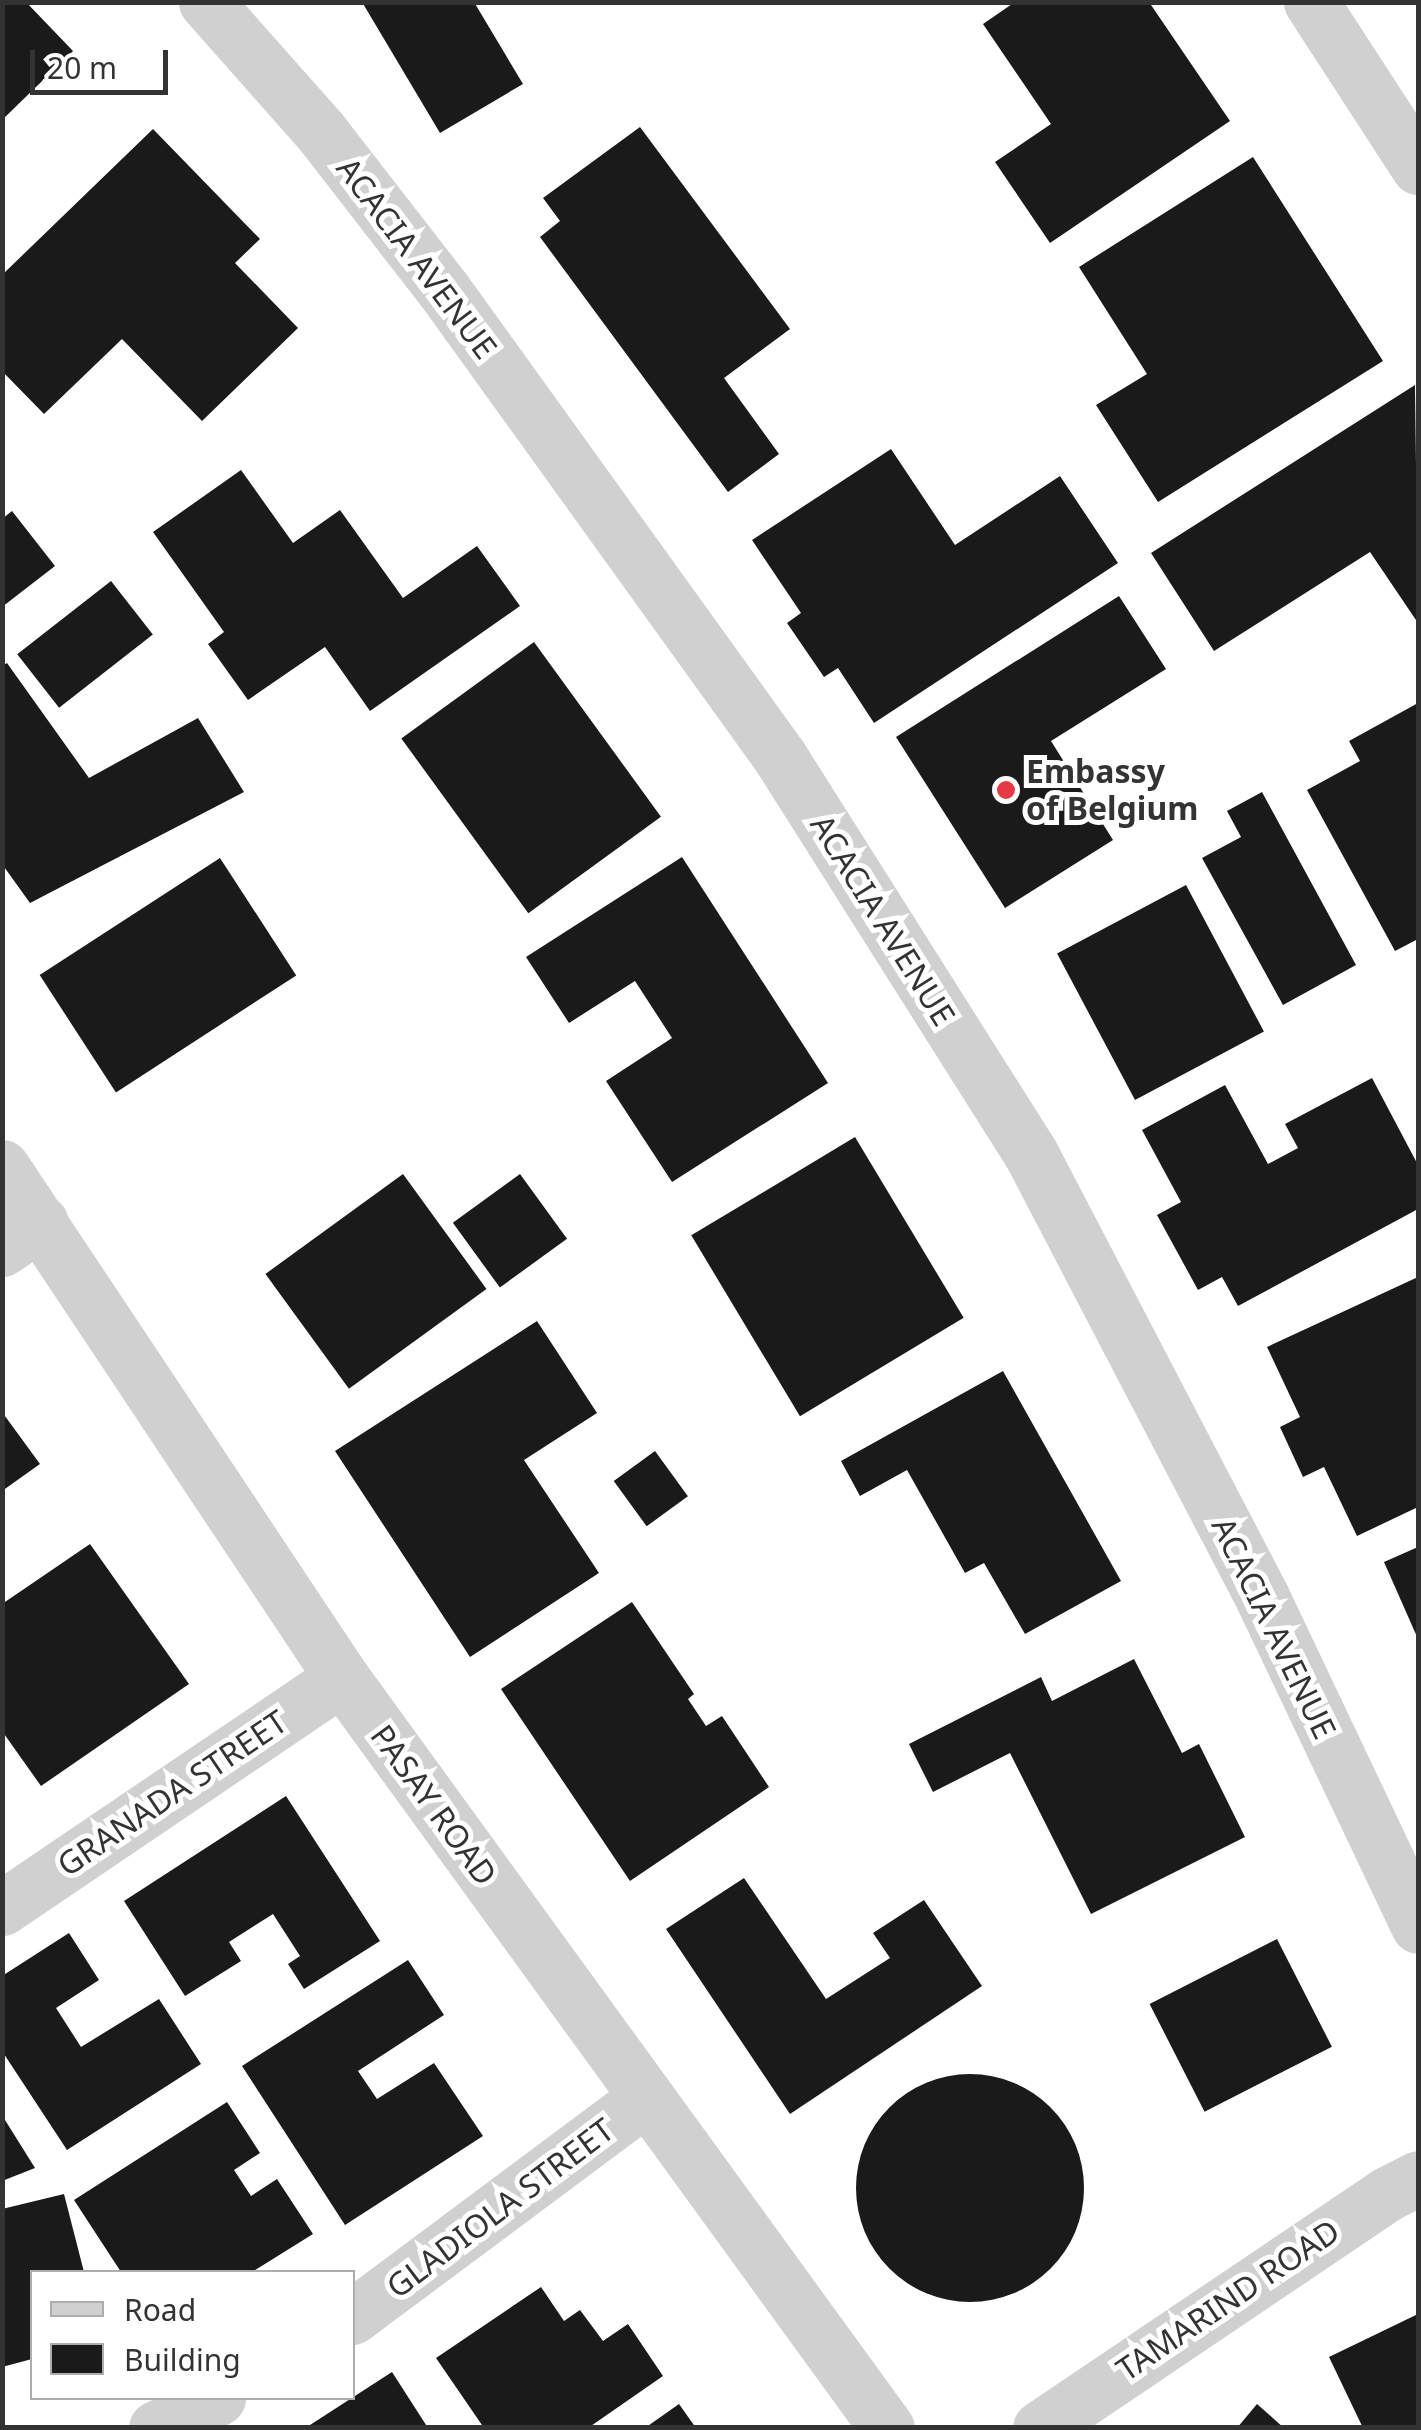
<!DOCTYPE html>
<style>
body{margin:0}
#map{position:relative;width:1421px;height:2430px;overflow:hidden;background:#fff;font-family:"Noto Sans",sans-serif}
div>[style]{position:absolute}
.building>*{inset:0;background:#1a1a1a;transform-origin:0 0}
.round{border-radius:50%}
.minor>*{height:55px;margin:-27.5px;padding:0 27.5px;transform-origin:27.5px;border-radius:27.5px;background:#d0d0d0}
.dots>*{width:28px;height:28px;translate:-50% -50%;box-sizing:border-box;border:5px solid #fff;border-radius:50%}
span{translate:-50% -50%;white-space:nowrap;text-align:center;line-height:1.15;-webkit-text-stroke:10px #fff;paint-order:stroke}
.street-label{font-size:32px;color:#333}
.poi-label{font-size:32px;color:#333;font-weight:700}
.left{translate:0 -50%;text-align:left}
.frame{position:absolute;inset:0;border:5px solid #333;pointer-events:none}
.legend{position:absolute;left:30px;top:2270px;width:325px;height:130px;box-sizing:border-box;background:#fff;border:2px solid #adadad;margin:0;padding:12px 18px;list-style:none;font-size:30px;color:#333}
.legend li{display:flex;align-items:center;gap:20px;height:50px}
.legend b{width:50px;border:2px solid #adadad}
.scale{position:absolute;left:30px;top:50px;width:138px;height:45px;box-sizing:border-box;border:5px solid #333;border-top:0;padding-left:12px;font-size:30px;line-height:35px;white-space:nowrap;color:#333;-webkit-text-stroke:8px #fff;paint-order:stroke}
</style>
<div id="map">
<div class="building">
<div style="clip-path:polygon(2px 2px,26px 2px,73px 51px,2px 120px)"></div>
<div style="clip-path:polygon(362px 2px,474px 2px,523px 84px,440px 133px)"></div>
<div style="clip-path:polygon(1015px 2px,1149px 2px,1230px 121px,1050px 243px,995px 162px,1051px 124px,983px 24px)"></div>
<div style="clip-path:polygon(640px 127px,790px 329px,724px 378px,779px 454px,728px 492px,540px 237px,560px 221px,543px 198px)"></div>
<div style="clip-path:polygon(153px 129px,260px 239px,235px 263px,298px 328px,202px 421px,122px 339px,44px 414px,2px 371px,2px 275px)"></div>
<div style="clip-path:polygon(1253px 157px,1383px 361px,1158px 502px,1096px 405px,1147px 374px,1079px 267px)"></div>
<div style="clip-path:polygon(1415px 385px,1418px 623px,1370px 552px,1214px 651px,1151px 553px)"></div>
<div style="clip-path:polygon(891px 449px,955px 545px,1060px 476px,1118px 563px,874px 723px,838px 668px,824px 677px,787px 623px,801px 613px,752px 540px)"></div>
<div style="clip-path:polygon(241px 470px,293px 543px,340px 510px,403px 598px,477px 546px,520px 606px,370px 711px,325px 647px,248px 700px,208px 644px,224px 632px,153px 532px)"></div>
<div style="clip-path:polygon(12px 511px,55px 566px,2px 607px,2px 519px)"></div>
<div style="left:111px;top:581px;width:68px;height:119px;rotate:52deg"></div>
<div style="clip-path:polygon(1119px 596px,1166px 669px,1051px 741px,1113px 840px,1005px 908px,896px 737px)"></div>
<div style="left:534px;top:642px;width:216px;height:164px;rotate:54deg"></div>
<div style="clip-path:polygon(7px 663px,89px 778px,198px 718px,244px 792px,30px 903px,2px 864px,2px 666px)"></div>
<div style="clip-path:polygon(1418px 703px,1418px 939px,1395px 951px,1307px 790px,1360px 761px,1349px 741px)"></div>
<div style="clip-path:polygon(1262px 792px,1356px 965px,1283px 1005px,1202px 858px,1241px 837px,1227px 811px)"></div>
<div style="clip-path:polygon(682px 857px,828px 1083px,672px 1182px,606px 1081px,672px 1038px,635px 981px,569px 1023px,526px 957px)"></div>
<div style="left:220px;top:858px;width:140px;height:215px;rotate:57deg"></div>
<div style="left:1186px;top:885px;width:166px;height:146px;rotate:62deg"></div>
<div style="clip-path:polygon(1372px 1078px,1418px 1165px,1418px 1209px,1238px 1306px,1222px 1277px,1198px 1290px,1157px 1215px,1181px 1202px,1142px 1130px,1225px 1085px,1268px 1164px,1298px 1148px,1285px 1124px)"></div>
<div style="left:855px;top:1137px;width:211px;height:191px;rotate:59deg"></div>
<div style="left:403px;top:1174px;width:142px;height:170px;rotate:54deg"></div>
<div style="left:520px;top:1174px;width:80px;height:83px;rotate:54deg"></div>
<div style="clip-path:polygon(1418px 1277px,1418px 1507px,1357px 1536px,1324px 1467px,1303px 1477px,1280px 1427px,1300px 1417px,1267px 1347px)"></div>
<div style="clip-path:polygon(537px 1321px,597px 1413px,524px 1460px,599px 1573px,470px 1657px,335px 1451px)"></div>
<div style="clip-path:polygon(1003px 1371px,1121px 1581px,1025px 1634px,984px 1563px,965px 1573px,907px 1470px,860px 1496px,841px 1461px)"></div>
<div style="clip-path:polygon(2px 1412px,40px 1464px,2px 1491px)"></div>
<div style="left:655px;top:1451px;width:56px;height:51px;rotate:54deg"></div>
<div style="clip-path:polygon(90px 1544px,189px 1684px,41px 1786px,2px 1731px,2px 1604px)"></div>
<div style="clip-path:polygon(1418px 1547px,1418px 1639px,1384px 1562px)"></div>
<div style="clip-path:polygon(632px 1602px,694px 1694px,688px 1699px,706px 1726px,722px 1716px,769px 1787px,630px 1881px,501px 1689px)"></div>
<div style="clip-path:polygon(1134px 1659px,1182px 1753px,1199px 1744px,1245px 1837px,1091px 1914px,1010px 1753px,933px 1792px,909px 1744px,1041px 1677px,1052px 1701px)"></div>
<div style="clip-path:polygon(286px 1796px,380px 1941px,304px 1989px,288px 1964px,300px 1956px,273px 1914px,229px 1942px,241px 1961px,185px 1996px,124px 1901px)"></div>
<div style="clip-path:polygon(744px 1878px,826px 1999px,890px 1958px,873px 1933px,924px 1900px,982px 1986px,790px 2114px,666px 1929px)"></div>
<div style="clip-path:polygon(69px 1933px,99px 1980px,56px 2008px,81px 2047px,159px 1999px,201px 2064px,67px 2150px,2px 2051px,2px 1976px)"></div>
<div style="left:1277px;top:1939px;width:121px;height:143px;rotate:63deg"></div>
<div style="clip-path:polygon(408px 1960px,444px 2015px,358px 2071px,377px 2099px,434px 2063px,483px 2136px,345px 2225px,242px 2066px)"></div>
<div class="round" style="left:856px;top:2074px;width:228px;height:228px"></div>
<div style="clip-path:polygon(227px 2102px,260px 2153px,234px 2170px,251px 2196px,277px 2179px,313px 2234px,252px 2272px,121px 2272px,74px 2200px)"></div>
<div style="clip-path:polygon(5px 2120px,35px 2168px,2px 2181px,2px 2121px)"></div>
<div style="clip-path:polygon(64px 2194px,84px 2272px,32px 2272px,32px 2359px,2px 2367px,2px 2209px)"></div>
<div style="clip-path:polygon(541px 2287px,564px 2321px,580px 2310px,603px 2341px,628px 2324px,663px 2376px,588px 2428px,484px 2428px,436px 2358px)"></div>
<div style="clip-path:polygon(1418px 2314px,1418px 2428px,1363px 2428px,1329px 2357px)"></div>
<div style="clip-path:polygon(392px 2372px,428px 2428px,312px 2428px,310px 2425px)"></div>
<div style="clip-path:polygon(679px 2404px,696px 2428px,645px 2428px)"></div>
<div style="clip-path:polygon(1257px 2404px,1284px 2428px,1237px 2428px)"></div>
</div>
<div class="minor">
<div style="left:206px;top:2px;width:174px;rotate:48.5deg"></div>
<div style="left:321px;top:132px;width:199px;rotate:52.2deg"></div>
<div style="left:443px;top:289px;width:577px;rotate:54.24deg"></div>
<div style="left:780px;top:757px;width:467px;rotate:57.7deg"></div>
<div style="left:1030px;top:1152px;width:502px;rotate:62.46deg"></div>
<div style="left:1262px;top:1597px;width:364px;rotate:64.6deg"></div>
<div style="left:1311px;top:2px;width:197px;rotate:57deg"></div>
<div style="left:2px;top:1167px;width:614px;rotate:56.36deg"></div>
<div style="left:342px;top:1678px;width:927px;rotate:54deg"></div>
<div style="left:2px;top:1249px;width:47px;rotate:-34.7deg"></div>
<div style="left:2px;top:1908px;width:410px;rotate:-34.1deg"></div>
<div style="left:352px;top:2317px;width:367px;rotate:-36.7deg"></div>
<div style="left:156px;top:2428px;width:69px;rotate:-25.8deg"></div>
<div style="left:1040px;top:2428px;width:419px;rotate:-34deg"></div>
<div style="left:1387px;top:2194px;width:35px;rotate:-27deg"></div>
</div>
<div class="dots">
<div style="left:1006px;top:790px;background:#e63946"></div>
</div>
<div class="street-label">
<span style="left:417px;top:258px;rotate:53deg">ACACIA AVENUE</span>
<span style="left:883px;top:920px;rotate:58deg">ACACIA AVENUE</span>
<span style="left:1274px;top:1628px;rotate:64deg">ACACIA AVENUE</span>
<span style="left:172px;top:1793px;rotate:-34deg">GRANADA STREET</span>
<span style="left:434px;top:1805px;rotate:54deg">PASAY ROAD</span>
<span style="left:500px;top:2208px;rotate:-37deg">GLADIOLA STREET</span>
<span style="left:1228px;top:2300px;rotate:-34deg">TAMARIND ROAD</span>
</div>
<div class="poi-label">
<span class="left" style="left:1026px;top:790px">Embassy<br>of Belgium</span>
</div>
<div class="frame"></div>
<ul class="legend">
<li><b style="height:12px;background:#d0d0d0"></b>Road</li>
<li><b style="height:28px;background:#1a1a1a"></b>Building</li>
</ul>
<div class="scale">20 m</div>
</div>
